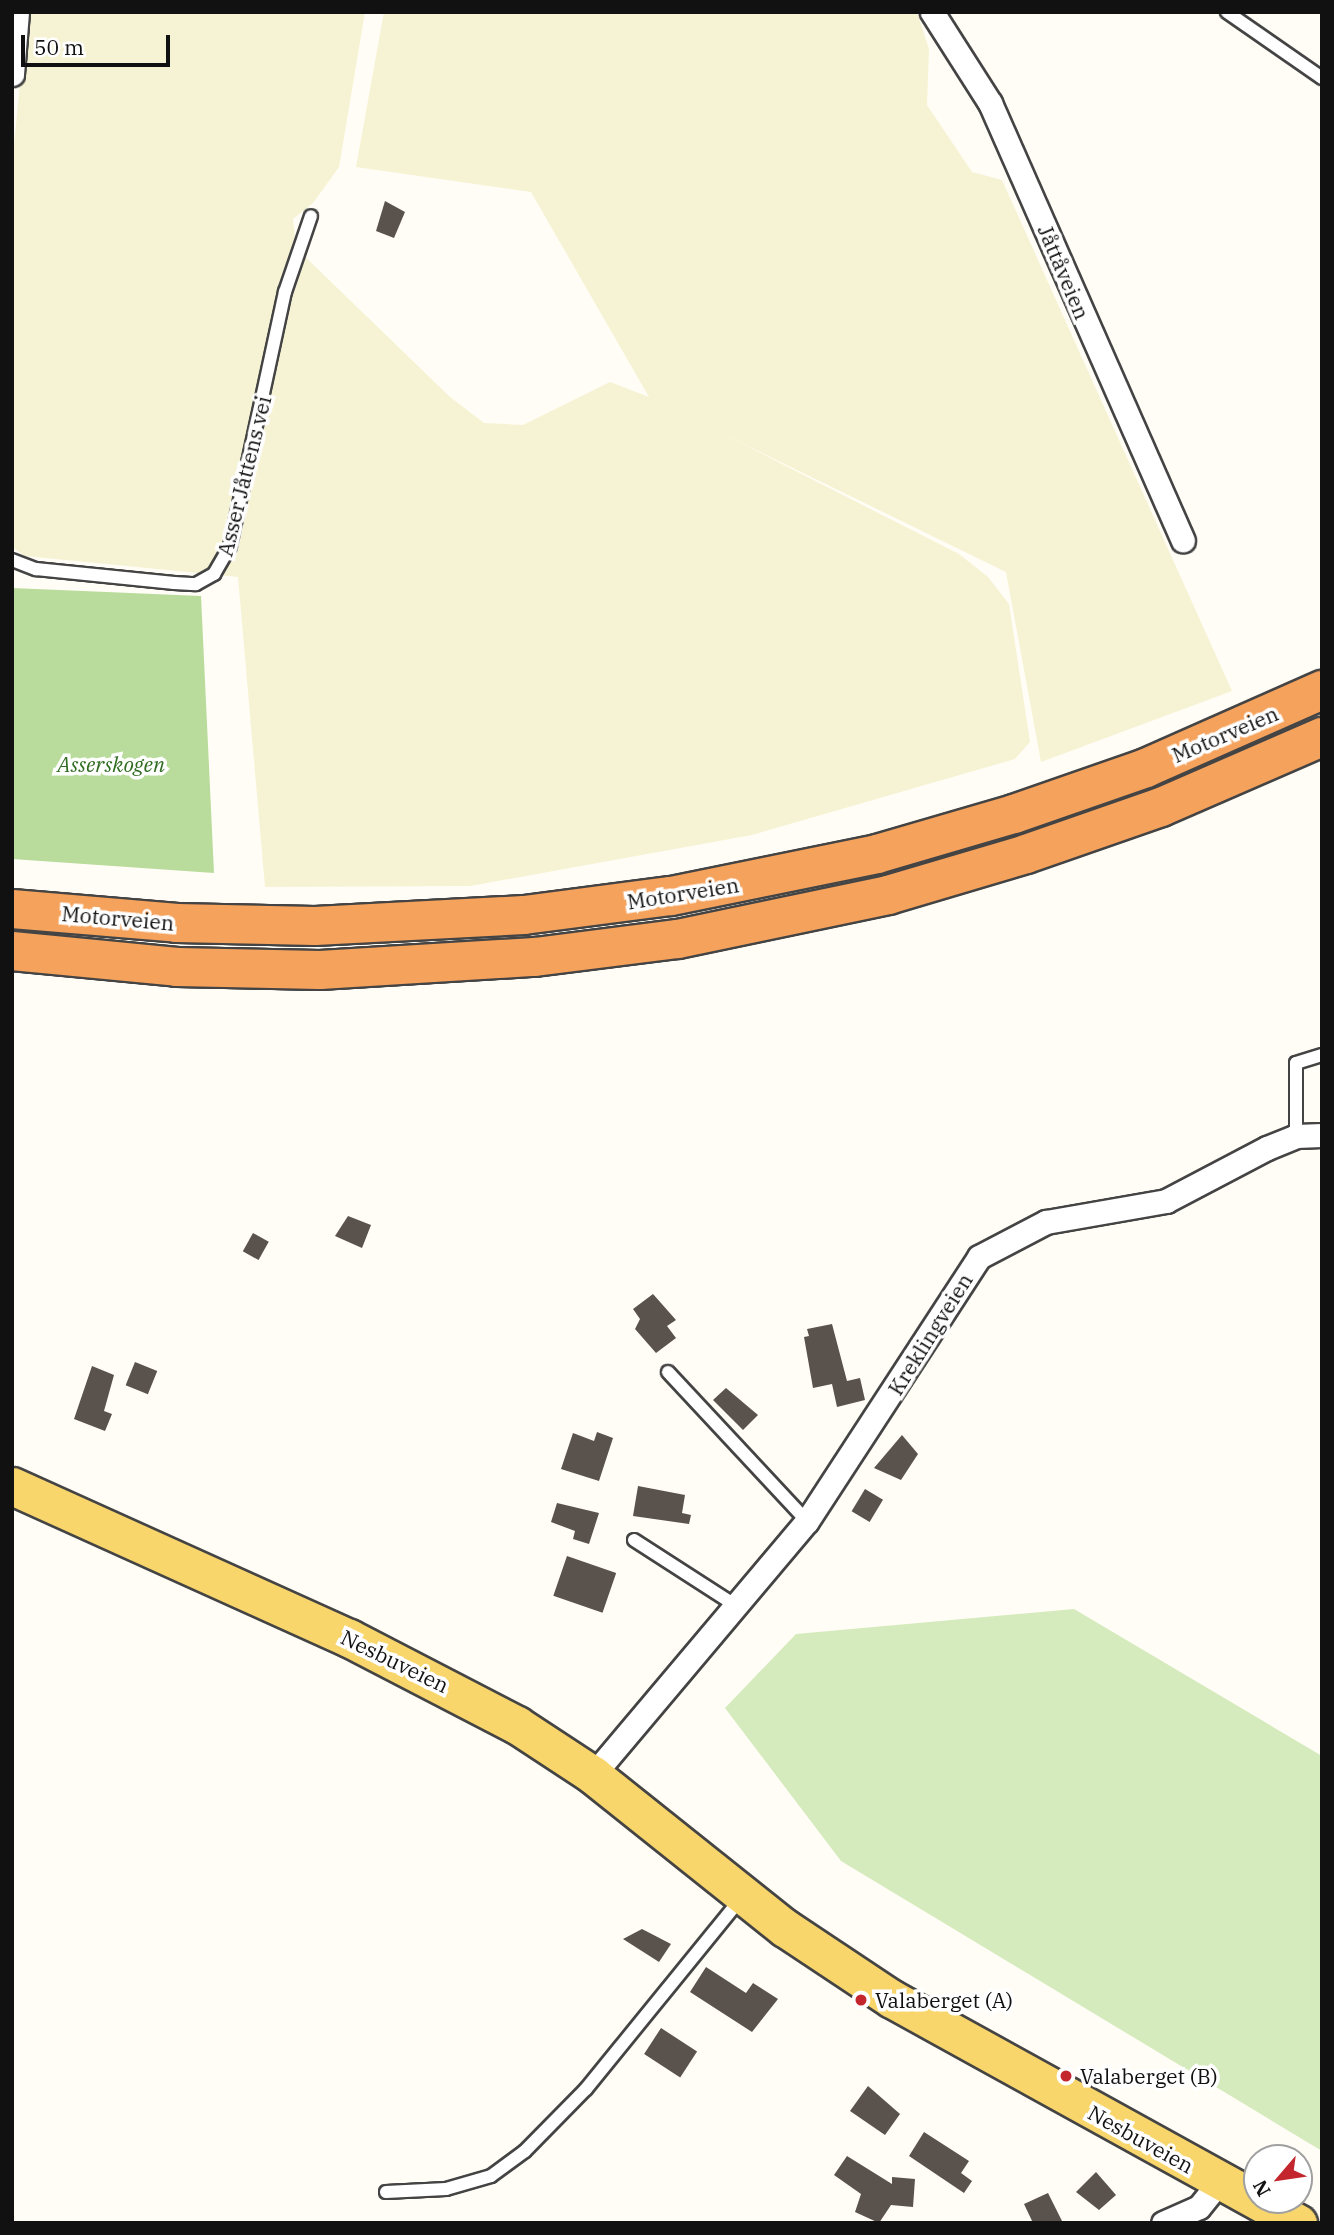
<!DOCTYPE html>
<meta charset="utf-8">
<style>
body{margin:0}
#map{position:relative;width:1334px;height:2235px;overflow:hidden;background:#fffdf5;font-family:"IBM Plex Serif",serif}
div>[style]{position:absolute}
.farmland>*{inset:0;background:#f6f3d4}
.green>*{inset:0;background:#d5ebbd}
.forest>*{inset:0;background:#b9dc9c}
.building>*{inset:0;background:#5a524d;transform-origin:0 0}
.roads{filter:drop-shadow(2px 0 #444) drop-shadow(-2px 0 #444) drop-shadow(0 2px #444) drop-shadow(0 -2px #444)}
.lane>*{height:12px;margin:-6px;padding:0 6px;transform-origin:6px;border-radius:6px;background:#fff}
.street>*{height:23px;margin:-11.5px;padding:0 11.5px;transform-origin:11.5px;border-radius:11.5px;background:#fff}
.primary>*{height:37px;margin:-18.5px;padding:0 18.5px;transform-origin:18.5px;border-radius:18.5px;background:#f9d66b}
.highway>*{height:38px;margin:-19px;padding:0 19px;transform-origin:19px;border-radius:19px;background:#f5a25d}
.dots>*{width:19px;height:19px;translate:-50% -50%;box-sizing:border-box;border:4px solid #fff;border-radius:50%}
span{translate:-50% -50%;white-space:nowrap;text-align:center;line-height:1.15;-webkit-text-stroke:7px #fff;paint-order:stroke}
.street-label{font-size:21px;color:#111}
.park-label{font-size:21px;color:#2f6b1f;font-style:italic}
.poi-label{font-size:21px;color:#111}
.left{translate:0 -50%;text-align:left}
.frame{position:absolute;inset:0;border:14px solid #111;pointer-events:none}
.north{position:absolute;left:1243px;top:2144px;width:70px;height:70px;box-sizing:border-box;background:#fff;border:2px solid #a0a0a0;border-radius:50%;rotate:241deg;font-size:19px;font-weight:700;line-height:28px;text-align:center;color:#111}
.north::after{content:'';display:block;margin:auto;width:24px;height:32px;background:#c4262e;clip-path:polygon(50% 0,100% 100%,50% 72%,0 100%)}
.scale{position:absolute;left:21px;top:35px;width:149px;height:32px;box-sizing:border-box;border:4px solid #111;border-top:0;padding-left:9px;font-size:21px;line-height:24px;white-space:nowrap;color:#111;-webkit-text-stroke:5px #fff;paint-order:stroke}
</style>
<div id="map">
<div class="farmland">
<div style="clip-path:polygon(27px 12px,365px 12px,339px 167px,313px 203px,293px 219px,296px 248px,450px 397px,484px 423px,523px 425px,610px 382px,649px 397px,531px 192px,356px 167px,384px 12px,917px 12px,929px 49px,927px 105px,972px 172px,1002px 180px,1232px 691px,1041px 762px,1006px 572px,723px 434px,959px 554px,988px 577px,1009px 604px,1030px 742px,1015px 759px,752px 835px,470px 886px,265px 887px,238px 577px,25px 556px,12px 547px,12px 165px)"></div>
</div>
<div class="green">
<div style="clip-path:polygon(1074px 1609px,1322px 1756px,1322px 2151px,841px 1861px,725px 1708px,796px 1634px)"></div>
</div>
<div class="forest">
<div style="clip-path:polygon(12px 588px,201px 596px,214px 873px,12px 859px)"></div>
</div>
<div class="building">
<div style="clip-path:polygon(385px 201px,405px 212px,394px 238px,376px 231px)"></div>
<div style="clip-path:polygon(348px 1216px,371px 1225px,362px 1248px,335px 1236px)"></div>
<div style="left:253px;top:1233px;width:18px;height:21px;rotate:29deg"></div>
<div style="clip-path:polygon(653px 1294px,676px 1320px,667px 1326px,676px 1338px,656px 1353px,635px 1329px,640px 1319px,633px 1309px)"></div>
<div style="clip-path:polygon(832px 1324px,847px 1381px,860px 1378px,865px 1400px,837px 1407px,832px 1384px,813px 1388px,804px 1337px,809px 1336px,807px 1329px)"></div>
<div style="left:135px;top:1362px;width:24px;height:25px;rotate:22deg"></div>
<div style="clip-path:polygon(92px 1366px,114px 1375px,104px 1411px,112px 1414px,105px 1431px,74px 1419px)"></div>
<div style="clip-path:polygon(726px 1388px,758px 1415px,743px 1430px,713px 1400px)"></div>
<div style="clip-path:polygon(597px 1432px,613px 1438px,599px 1481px,561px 1469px,573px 1433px,594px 1441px)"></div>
<div style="clip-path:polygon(902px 1435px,918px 1454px,901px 1480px,874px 1468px)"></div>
<div style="clip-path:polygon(638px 1486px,685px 1495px,682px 1513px,691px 1515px,689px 1524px,633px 1516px)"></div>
<div style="left:865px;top:1489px;width:21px;height:26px;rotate:31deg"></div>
<div style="clip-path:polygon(557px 1503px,599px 1513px,589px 1544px,573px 1539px,575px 1531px,551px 1522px)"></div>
<div style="left:567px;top:1556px;width:52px;height:42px;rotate:19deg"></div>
<div style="clip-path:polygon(642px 1929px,671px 1944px,659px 1962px,623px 1939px)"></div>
<div style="clip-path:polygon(706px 1967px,746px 1993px,753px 1983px,778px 1999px,752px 2032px,690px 1992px)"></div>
<div style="left:661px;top:2028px;width:43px;height:31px;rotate:33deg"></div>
<div style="clip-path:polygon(868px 2086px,900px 2114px,885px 2135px,850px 2111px)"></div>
<div style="clip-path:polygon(924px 2132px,969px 2161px,961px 2173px,972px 2181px,964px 2193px,909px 2156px)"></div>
<div style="clip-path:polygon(847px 2156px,892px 2184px,892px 2177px,915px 2179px,913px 2207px,891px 2205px,879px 2223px,855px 2212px,861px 2194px,834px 2175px)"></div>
<div style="clip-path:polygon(1096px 2172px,1116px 2195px,1099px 2210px,1076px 2192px)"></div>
<div style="clip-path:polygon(1048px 2193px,1063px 2223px,1033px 2223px,1024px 2204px)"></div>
</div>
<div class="roads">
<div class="lane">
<div style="left:1227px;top:12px;width:116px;rotate:34.8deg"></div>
<div style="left:12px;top:560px;width:26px;rotate:21deg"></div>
<div style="left:36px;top:569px;width:139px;rotate:5.8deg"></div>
<div style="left:174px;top:583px;width:22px;rotate:3deg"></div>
<div style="left:196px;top:584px;width:21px;rotate:-29deg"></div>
<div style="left:214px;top:574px;width:32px;rotate:-60deg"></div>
<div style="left:230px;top:546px;width:260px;rotate:-77.8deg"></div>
<div style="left:285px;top:292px;width:80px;rotate:-71.1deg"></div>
<div style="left:1296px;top:1136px;width:73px;rotate:-90deg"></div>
<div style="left:1296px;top:1063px;width:27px;rotate:-17deg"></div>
<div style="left:668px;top:1372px;width:204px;rotate:47deg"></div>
<div style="left:634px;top:1540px;width:120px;rotate:32.8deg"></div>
<div style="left:386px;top:2192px;width:60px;rotate:-2.9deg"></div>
<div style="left:446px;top:2189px;width:47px;rotate:-16.1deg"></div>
<div style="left:491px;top:2176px;width:42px;rotate:-36.3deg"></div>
<div style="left:525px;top:2151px;width:87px;rotate:-45.5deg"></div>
<div style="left:586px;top:2089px;width:246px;rotate:-50.9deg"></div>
</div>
<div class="street">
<div style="left:932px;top:12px;width:108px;rotate:57.5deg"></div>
<div style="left:990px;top:103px;width:478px;rotate:66.2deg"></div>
<div style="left:12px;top:74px;width:62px;rotate:-85.4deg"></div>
<div style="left:593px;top:1775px;width:332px;rotate:-49.9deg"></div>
<div style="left:807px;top:1521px;width:315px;rotate:-56.9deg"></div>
<div style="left:979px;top:1257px;width:76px;rotate:-27.6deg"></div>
<div style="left:1046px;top:1222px;width:122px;rotate:-9.9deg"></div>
<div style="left:1166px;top:1201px;width:114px;rotate:-27.7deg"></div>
<div style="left:1267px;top:1148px;width:31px;rotate:-22deg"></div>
<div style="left:1296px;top:1136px;width:26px;rotate:-2deg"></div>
<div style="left:1163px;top:2223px;width:39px;rotate:-24deg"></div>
<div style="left:1199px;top:2207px;width:32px;rotate:-51deg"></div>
</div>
<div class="primary">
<div style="left:12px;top:1486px;width:370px;rotate:24.3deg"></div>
<div style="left:349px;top:1638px;width:189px;rotate:27.4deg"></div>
<div style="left:517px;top:1725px;width:91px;rotate:33.3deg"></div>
<div style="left:593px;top:1775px;width:246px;rotate:38.6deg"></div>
<div style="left:785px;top:1928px;width:128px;rotate:33.6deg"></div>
<div style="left:892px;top:1999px;width:464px;rotate:28.9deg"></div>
</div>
<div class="highway">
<div style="left:12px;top:909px;width:166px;rotate:4.8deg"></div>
<div style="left:177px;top:923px;width:138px;rotate:1.2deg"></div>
<div style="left:315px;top:926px;width:209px;rotate:-3deg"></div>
<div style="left:524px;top:915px;width:148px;rotate:-7.4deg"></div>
<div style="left:671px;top:896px;width:210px;rotate:-11.5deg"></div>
<div style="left:877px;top:854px;width:143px;rotate:-16.3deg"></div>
<div style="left:1014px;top:814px;width:140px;rotate:-19.2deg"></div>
<div style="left:1146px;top:768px;width:193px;rotate:-23.9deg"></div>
<div style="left:12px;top:951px;width:166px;rotate:5.5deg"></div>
<div style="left:177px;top:967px;width:143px;rotate:1.2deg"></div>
<div style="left:320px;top:970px;width:215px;rotate:-3.5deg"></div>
<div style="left:535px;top:957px;width:144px;rotate:-7.2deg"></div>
<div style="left:678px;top:939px;width:215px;rotate:-11.8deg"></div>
<div style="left:888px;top:895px;width:144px;rotate:-16.5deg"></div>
<div style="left:1026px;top:854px;width:143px;rotate:-19.2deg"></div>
<div style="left:1161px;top:807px;width:176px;rotate:-23.5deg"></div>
</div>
</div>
<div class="dots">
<div style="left:861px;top:2000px;background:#c4262e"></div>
<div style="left:1066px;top:2076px;background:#c4262e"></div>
</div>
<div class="street-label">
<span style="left:1064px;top:272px;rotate:67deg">Jåttåveien</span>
<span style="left:244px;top:476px;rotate:-76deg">Asser Jåttens vei</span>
<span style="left:1225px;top:734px;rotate:-23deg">Motorveien</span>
<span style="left:683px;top:893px;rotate:-9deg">Motorveien</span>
<span style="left:118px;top:918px;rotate:5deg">Motorveien</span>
<span style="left:930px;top:1334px;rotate:-58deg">Kreklingveien</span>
<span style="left:395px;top:1661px;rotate:26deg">Nesbuveien</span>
<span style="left:1141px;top:2139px;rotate:29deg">Nesbuveien</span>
</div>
<div class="park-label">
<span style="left:111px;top:764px">Asserskogen</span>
</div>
<div class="poi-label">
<span class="left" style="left:875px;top:2000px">Valaberget (A)</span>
<span class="left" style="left:1080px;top:2076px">Valaberget (B)</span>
</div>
<div class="frame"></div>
<div class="north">N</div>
<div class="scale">50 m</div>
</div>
